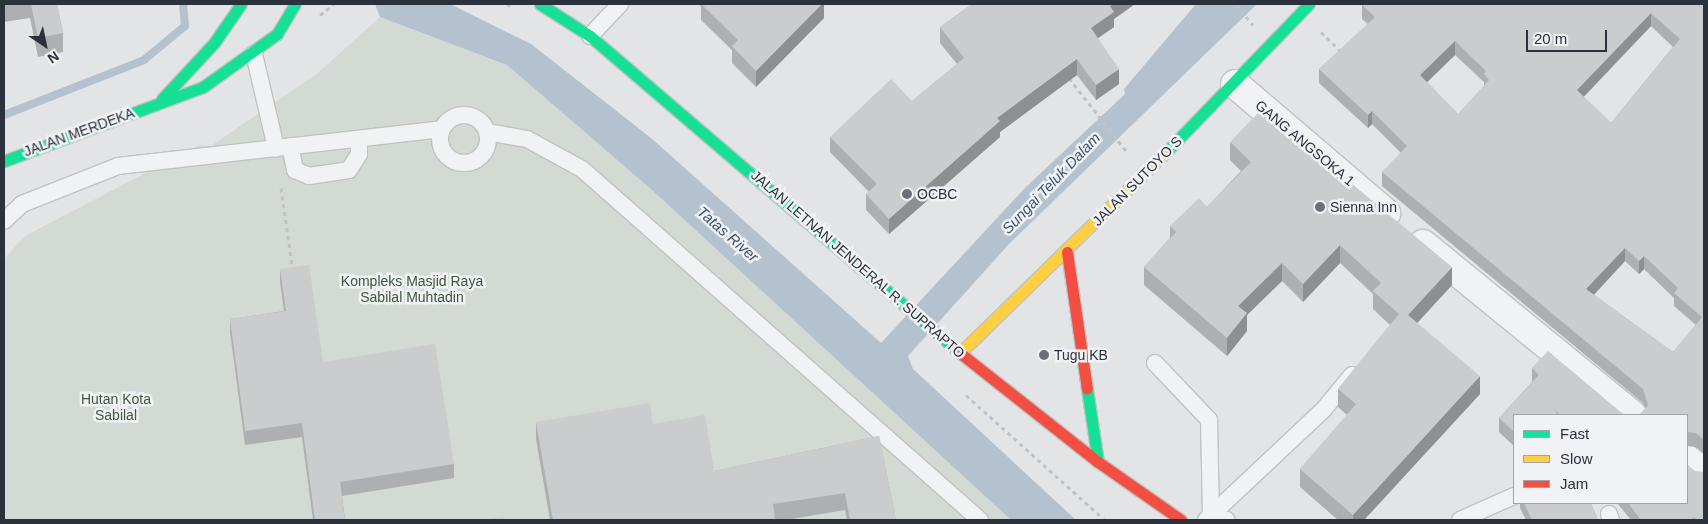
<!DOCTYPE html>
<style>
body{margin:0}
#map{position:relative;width:1708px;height:524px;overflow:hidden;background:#e2e4e6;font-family:Helvetica,sans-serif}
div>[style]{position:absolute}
.green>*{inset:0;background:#d3d9d3}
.water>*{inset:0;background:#b4c1ce}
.stream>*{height:8px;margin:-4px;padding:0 4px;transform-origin:4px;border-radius:4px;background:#b4c1ce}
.path>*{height:3px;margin-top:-1.5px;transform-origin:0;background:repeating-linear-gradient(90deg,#c1c2c5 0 4px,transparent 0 8px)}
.roads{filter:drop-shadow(1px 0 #c0c2c4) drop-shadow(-1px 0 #c0c2c4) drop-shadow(0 1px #c0c2c4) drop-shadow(0 -1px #c0c2c4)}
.lane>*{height:16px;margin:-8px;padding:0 8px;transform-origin:8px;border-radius:8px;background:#f1f2f3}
.lane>.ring{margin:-8px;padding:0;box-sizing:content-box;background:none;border:16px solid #f1f2f3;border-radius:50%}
.street>*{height:28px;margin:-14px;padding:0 14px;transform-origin:14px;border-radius:14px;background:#f1f2f3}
.fast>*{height:11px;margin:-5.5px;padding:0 5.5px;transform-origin:5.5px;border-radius:5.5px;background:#16e098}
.slow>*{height:11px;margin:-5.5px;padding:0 5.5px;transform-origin:5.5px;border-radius:5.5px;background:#ffcf43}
.jam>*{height:11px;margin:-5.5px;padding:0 5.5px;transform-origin:5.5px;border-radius:5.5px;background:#f24e42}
.wall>*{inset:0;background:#aeafb1}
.shaded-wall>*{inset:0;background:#8d8f90}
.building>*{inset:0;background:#caccce}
.dots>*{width:14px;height:14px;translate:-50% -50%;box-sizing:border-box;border:2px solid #f0f2f5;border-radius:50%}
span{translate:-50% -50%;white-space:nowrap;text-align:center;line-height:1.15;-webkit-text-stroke:5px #f0f2f5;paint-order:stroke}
.street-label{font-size:14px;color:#2b323d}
.poi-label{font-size:14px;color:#2b323d}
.left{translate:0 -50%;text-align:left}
.park-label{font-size:14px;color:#40573a}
.water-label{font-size:15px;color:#3a526c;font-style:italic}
.frame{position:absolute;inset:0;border:5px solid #2b323d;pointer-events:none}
.legend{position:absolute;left:1513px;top:414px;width:175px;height:90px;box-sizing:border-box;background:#f0f2f5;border:1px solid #a1a5ab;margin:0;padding:6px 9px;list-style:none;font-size:15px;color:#2b323d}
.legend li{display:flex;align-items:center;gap:10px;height:25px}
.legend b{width:25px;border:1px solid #a1a5ab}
.north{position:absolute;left:20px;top:20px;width:50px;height:50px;-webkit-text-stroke:4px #f0f2f5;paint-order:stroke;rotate:146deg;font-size:14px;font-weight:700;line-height:20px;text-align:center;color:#2b323d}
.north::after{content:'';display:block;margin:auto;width:18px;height:22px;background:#2b323d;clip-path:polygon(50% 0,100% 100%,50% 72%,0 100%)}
.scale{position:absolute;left:1526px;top:30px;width:81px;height:22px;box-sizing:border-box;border:2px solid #2b323d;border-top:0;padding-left:6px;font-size:15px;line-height:18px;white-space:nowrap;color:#2b323d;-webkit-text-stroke:4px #f0f2f5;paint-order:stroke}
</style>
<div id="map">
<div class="green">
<div style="clip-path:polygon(380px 17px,507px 65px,652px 190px,1011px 520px,4px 520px,4px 259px,25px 236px,199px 145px,211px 146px,318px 73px)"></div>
</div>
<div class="water">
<div style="clip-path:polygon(375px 4px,450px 4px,531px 44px,651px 138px,881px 343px,1026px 187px,1125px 94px,1124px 89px,1196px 4px,1257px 4px,1009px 244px,908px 356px,913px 369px,1076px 520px,1011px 520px,652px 190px,507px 65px,380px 17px)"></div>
</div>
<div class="stream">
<div style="left:4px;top:115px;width:150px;rotate:-21.4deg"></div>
<div style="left:144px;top:60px;width:53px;rotate:-39.7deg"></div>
<div style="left:185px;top:26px;width:22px;rotate:-95deg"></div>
</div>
<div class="path">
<div style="left:507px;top:4px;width:8px;rotate:30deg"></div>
<div style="left:1236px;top:4px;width:27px;rotate:51deg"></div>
<div style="left:320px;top:15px;width:18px;rotate:-38deg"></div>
<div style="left:1321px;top:32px;width:29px;rotate:44deg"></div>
<div style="left:1069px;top:78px;width:94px;rotate:51.9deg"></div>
<div style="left:281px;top:188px;width:84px;rotate:81.8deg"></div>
<div style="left:966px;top:395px;width:187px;rotate:42deg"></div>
</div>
<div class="roads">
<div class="lane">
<div style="left:590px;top:36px;width:44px;rotate:-46.8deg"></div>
<div style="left:254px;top:54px;width:97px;rotate:76.8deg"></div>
<div class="ring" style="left:440px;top:115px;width:32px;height:32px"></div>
<div style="left:487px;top:132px;width:41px;rotate:9.9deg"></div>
<div style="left:527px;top:139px;width:63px;rotate:28.6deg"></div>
<div style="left:582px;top:169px;width:531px;rotate:41.41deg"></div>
<div style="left:290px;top:146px;width:25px;rotate:78deg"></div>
<div style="left:295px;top:170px;width:15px;rotate:23deg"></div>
<div style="left:309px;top:176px;width:40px;rotate:-8.5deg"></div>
<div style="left:349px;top:170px;width:19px;rotate:-58deg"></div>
<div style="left:359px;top:154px;width:13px;rotate:-90deg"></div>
<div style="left:4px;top:221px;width:25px;rotate:-43deg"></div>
<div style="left:22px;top:204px;width:103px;rotate:-21.6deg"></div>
<div style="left:118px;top:166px;width:326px;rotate:-6.5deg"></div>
<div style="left:1155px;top:363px;width:79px;rotate:46.5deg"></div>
<div style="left:1209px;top:420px;width:96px;rotate:88.8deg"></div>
<div style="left:1211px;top:516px;width:16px;rotate:14deg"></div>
<div style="left:1609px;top:514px;width:6px;rotate:72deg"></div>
<div style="left:1206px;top:520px;width:162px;rotate:-43.2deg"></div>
<div style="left:1324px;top:409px;width:44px;rotate:-50.5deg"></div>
<div style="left:1460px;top:520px;width:59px;rotate:-24deg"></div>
</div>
<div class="street">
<div style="left:1235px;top:84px;width:199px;rotate:40.5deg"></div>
<div style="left:1423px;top:244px;width:271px;rotate:39.2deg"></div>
<div style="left:1687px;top:459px;width:21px;rotate:37deg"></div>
</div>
<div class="fast">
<div style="left:540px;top:4px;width:59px;rotate:32.6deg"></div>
<div style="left:590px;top:36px;width:487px;rotate:40.6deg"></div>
<div style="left:162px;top:99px;width:76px;rotate:-47.1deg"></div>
<div style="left:214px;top:43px;width:47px;rotate:-55.3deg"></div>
<div style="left:1167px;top:151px;width:204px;rotate:-46deg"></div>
<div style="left:4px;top:161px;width:212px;rotate:-20.4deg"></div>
<div style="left:203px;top:87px;width:91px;rotate:-35.6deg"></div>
<div style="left:277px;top:34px;width:35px;rotate:-59deg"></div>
<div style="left:1087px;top:389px;width:74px;rotate:81.4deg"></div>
</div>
<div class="slow">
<div style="left:960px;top:353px;width:289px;rotate:-44.3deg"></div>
</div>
<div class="jam">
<div style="left:1067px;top:252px;width:138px;rotate:81.7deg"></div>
<div style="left:960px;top:353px;width:176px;rotate:38.3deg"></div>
<div style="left:1098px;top:462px;width:101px;rotate:34.9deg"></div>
</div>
</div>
<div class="wall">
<div style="clip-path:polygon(4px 4px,57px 4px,63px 33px,63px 52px,38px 57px,30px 18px,4px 22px)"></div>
<div style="clip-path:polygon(698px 4px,824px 4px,824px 18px,756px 87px,732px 63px,732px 50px,701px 20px,701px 6px)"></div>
<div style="clip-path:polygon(972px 4px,1135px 4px,1114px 19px,1114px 27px,1098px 38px,1119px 84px,1096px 100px,1077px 75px,1000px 132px,1000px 137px,889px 234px,866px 210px,866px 194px,869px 192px,830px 152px,830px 137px,912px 101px,957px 64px,940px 43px,940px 27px)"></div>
<div style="clip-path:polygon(evenodd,1704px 4px,1704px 454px,1696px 447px,1687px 446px,1687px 415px,1645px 408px,1643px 403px,1382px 186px,1382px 172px,1401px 153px,1372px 124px,1368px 128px,1319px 83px,1319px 69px,1368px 24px,1362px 19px,1362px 5px,1704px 4px,1651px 26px,1673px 47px,1611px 123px,1583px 96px,1651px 26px,1704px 4px,1455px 55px,1484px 82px,1484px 86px,1458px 114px,1427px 82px,1455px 55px,1704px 4px,1625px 261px,1639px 274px,1644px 269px,1674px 298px,1674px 306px,1696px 325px,1673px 352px,1594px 295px,1625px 261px)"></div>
<div style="clip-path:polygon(1230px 142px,1452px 285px,1417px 323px,1480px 394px,1364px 520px,1338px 520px,1300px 487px,1300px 469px,1347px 415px,1338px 407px,1338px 389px,1390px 325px,1373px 309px,1373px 294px,1340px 263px,1303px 302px,1282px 281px,1247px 315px,1247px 331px,1227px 356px,1144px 285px,1144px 267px,1170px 238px,1170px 226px,1207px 207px,1241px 171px,1230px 160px)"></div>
<div style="clip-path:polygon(280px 269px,323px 362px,454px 464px,454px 478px,342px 496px,345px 520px,313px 520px,302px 437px,245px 445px,230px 332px,230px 319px,284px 311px,280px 282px)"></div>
<div style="clip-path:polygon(1532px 368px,1623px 414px,1633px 415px,1514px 415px,1514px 446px,1499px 432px,1499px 418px,1532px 382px)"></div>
<div style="clip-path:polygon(536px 422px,653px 424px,714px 471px,879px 436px,896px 520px,847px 520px,845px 510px,785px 520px,550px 520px,536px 439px)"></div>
<div style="clip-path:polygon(1520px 503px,1591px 503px,1598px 520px,1526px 520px,1520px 508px)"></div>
<div style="clip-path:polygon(1617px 503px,1687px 503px,1704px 520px,1631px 520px)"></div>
</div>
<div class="shaded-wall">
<div style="clip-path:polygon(822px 4px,824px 4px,824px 18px,756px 87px,756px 71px)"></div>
<div style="clip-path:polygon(1114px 4px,1135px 4px,1114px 19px,1114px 27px,1091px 43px,1091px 28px,1110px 6px)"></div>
<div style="clip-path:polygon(1651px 13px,1651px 26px,1577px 104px,1577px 90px)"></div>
<div style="clip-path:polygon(1455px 41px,1455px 55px,1420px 89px,1420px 75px)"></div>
<div style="clip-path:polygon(1077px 59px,1077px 75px,1000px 132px,1000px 137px,889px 234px,889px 219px,997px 118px)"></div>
<div style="clip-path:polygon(1119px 69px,1119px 84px,1096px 100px,1096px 85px)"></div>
<div style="clip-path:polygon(1372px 111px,1372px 124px,1368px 128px,1368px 115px)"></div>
<div style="clip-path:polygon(1340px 245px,1340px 263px,1303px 302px,1303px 284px)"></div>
<div style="clip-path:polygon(1625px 248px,1625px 261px,1586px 303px,1586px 289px)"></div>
<div style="clip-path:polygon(1644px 256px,1644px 269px,1639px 274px,1639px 261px)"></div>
<div style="clip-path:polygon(1282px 263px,1282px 281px,1247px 315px,1247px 331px,1227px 356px,1227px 338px,1238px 306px)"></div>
<div style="clip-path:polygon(1452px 267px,1452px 285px,1408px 333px,1408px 315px)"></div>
<div style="clip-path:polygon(1480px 376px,1480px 394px,1364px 520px,1353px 520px,1353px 515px)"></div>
</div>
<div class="building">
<div style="clip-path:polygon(31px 4px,57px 4px,63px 33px,38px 38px)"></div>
<div style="clip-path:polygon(701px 4px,822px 4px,756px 71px,732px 46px,738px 40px)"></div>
<div style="clip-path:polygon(972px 4px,1114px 4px,1110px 6px,1114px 12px,1091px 28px,1119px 69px,1096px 85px,1077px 59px,997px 118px,1000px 121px,889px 219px,866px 194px,877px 184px,830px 137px,891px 79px,912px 101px,964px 58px,940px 27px)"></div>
<div style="clip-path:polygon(evenodd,1364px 4px,1704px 4px,1704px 440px,1696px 433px,1687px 432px,1687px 415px,1639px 415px,1648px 405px,1643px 389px,1382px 172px,1407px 146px,1372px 111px,1368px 115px,1319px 69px,1375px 17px,1362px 5px,1364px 4px,1651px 13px,1680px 39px,1611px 123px,1577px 90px,1651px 13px,1364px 4px,1455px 41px,1486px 71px,1484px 74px,1489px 80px,1458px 114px,1420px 75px,1455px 41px,1364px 4px,1625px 248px,1639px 261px,1644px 256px,1678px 288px,1674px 293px,1702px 317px,1673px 352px,1586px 289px,1625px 248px)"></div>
<div style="clip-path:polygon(1262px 109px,1452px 267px,1408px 315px,1480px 376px,1353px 515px,1300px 469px,1356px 404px,1338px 389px,1399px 314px,1373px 291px,1381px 283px,1340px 245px,1303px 284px,1282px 263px,1238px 306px,1247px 313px,1227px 338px,1144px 267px,1176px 232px,1170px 226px,1199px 198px,1207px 207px,1251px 162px,1230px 142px)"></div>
<div style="clip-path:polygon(309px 265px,323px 362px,435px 344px,454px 464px,340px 482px,345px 520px,315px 520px,302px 423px,245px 431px,230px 319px,286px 311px,280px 269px)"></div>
<div style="clip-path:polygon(1548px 351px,1623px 414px,1633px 415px,1559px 415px,1555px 409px,1557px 415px,1514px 415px,1514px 432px,1499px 418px,1539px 375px,1532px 368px)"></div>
<div style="clip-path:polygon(650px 403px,653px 424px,705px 415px,714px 471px,879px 436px,896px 520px,850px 520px,845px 493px,773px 504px,775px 520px,553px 520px,536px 422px)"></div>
<div style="clip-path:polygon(1687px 464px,1695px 471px,1704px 472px,1704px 520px,1698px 520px,1692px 517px,1694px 520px,1641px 520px,1628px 503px,1687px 503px)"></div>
<div style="clip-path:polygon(1524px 503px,1591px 503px,1598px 520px,1532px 520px)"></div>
<div style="clip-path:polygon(504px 517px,504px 520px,480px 520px)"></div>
</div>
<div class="dots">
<div style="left:907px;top:194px;background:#6b7078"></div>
<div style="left:1320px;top:207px;background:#6b7078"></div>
<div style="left:1044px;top:355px;background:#6b7078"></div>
</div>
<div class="street-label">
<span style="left:79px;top:132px;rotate:-20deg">JALAN MERDEKA</span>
<span style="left:1305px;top:143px;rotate:40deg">GANG ANGSOKA 1</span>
<span style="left:1137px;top:181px;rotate:-45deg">JALAN SUTOYO S</span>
<span style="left:858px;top:264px;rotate:41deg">JALAN LETNAN JENDERAL R. SUPRAPTO</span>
</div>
<div class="poi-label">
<span class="left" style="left:917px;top:194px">OCBC</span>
<span class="left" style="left:1330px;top:207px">Sienna Inn</span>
<span class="left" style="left:1054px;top:355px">Tugu KB</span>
</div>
<div class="park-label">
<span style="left:412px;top:289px">Kompleks Masjid Raya<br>Sabilal Muhtadin</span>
<span style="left:116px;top:407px">Hutan Kota<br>Sabilal</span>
</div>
<div class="water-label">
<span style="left:1051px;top:183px;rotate:-46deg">Sungai Teluk Dalam</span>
<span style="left:728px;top:234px;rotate:41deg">Tatas River</span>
</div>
<div class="frame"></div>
<ul class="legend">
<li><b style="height:6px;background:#16e098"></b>Fast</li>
<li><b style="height:6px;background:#ffcf43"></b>Slow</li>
<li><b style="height:6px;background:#f24e42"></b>Jam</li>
</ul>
<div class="north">N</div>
<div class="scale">20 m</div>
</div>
